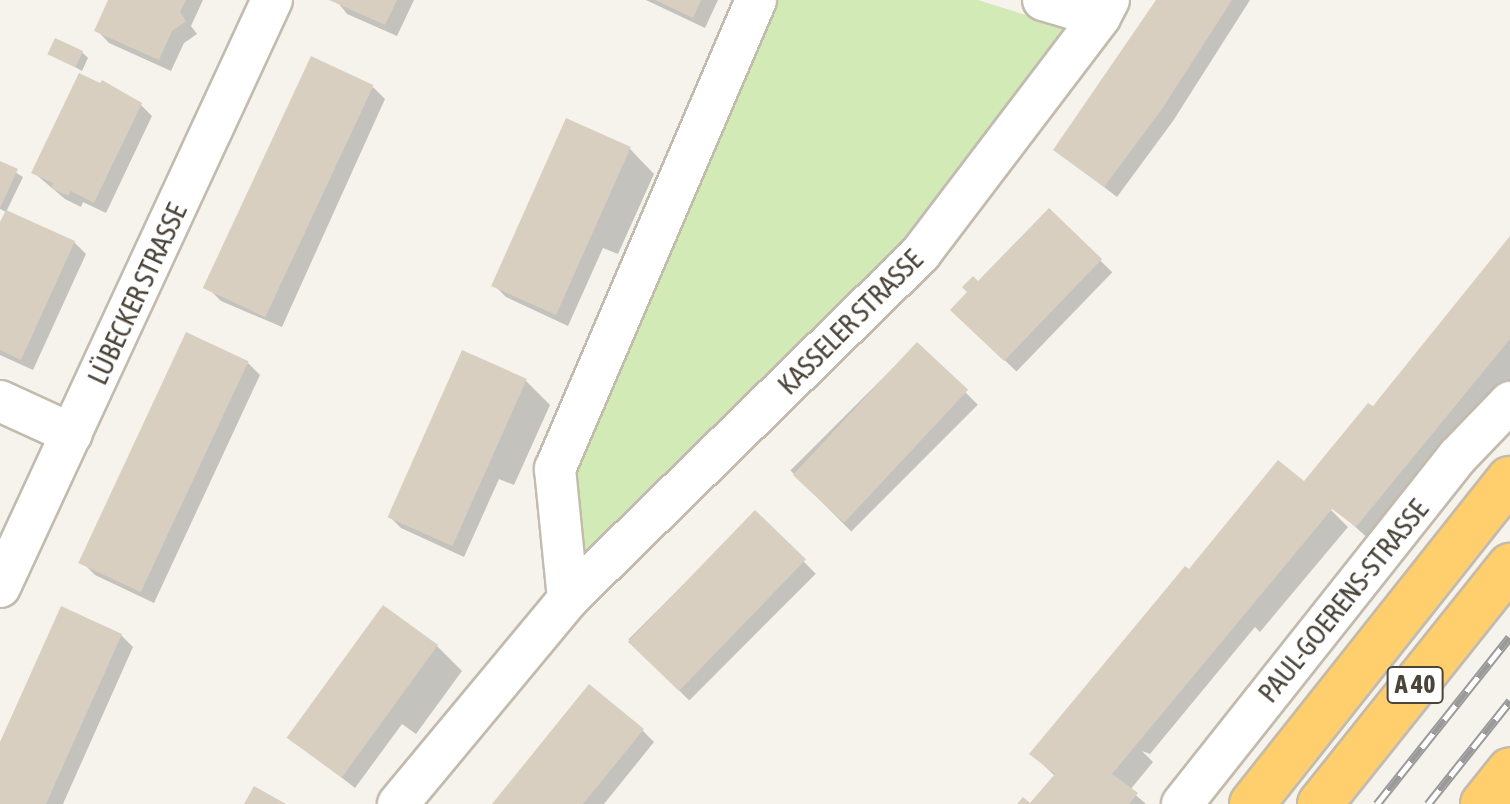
<!DOCTYPE html>
<meta charset="utf-8">
<style>
body{margin:0}
#map{position:relative;width:1510px;height:804px;overflow:hidden;background:#f6f3ec;font-family:"Asap Condensed",sans-serif}
div>[style]{position:absolute}
.green>*{inset:0;background:#d2eab5}
.shadow>*{inset:0;background:#0003;transform-origin:0 0}
.building>*{inset:0;background:#d8cfc1;transform-origin:0 0}
.roads{filter:drop-shadow(2px 0 #c2bbae) drop-shadow(-2px 0 #c2bbae) drop-shadow(0 2px #c2bbae) drop-shadow(0 -2px #c2bbae)}
.minor>*{height:40px;margin:-20px;padding:0 20px;transform-origin:20px;border-radius:20px;background:#fff}
.motorway>*{height:44px;margin:-22px;padding:0 22px;transform-origin:22px;border-radius:22px;background:#ffcf6e}
.rail>*{height:9px;margin-top:-4.5px;transform-origin:0;background:repeating-linear-gradient(90deg,#fff 0 18px,#9a9a9a 0 36px);box-sizing:border-box;border-block:2px solid #9a9a9a}
span{translate:-50% -50%;white-space:nowrap;text-align:center;line-height:1.15;-webkit-text-stroke:6px #fff;paint-order:stroke}
.shield-label span{padding:2px 6px;background:#fff;border:2px solid;border-radius:6px;-webkit-text-stroke-width:0}
.shield-label{font-size:26px;color:#4b4439;font-weight:700}
.street-label{font-size:28px;color:#4b4439}
</style>
<div id="map">
<div class="green">
<div style="clip-path:polygon(766px 0,978px 0,1064px 27px,910px 245px,586px 561px,575px 475px)"></div>
</div>
<div class="shadow">
<div style="clip-path:polygon(110px 0,203px 0,191px 26px,197px 34px,184px 43px,171px 71px,109px 43px,97px 30px)"></div>
<div style="clip-path:polygon(336px 0,414px 0,397px 36px,347px 14px)"></div>
<div style="clip-path:polygon(646px 0,718px 0,705px 28px)"></div>
<div style="clip-path:polygon(1158px 0,1250px 0,1173px 121px,1117px 197px,1056px 150px)"></div>
<div style="clip-path:polygon(82px 52px,88px 58px,82px 71px,50px 53px)"></div>
<div style="clip-path:polygon(373px 87px,385px 99px,282px 327px,221px 301px,209px 289px)"></div>
<div style="clip-path:polygon(140px 104px,152px 116px,106px 213px,83px 202px,81px 207px,65px 199px,33px 172px)"></div>
<div style="clip-path:polygon(630px 149px,654px 174px,618px 254px,603px 248px,568px 326px,506px 297px,494px 285px)"></div>
<div style="clip-path:polygon(0 163px,23px 177px,6px 212px,0 209px)"></div>
<div style="left:1049px;top:211px;width:88px;height:138px;rotate:44deg"></div>
<div style="clip-path:polygon(0 227px,74px 242px,86px 254px,33px 370px,0 355px)"></div>
<div style="clip-path:polygon(1510px 239px,1510px 393px,1381px 550px,1331px 505px,1373px 408px)"></div>
<div style="left:917px;top:344px;width:86px;height:179px;rotate:45deg"></div>
<div style="clip-path:polygon(248px 363px,260px 375px,154px 603px,95px 575px,83px 563px)"></div>
<div style="clip-path:polygon(526px 381px,550px 405px,514px 485px,499px 479px,464px 557px,401px 528px,389px 516px)"></div>
<div style="clip-path:polygon(1331px 510px,1348px 527px,1260px 632px,1255px 627px,1150px 754px,1142px 751px,1153px 762px,1130px 790px,1146px 804px,1032px 804px,1055px 776px,1032px 754px,1200px 582px)"></div>
<div style="left:755px;top:513px;width:86px;height:179px;rotate:45deg"></div>
<div style="clip-path:polygon(383px 608px,437px 646px,462px 671px,416px 734px,402px 724px,355px 788px,290px 737px)"></div>
<div style="clip-path:polygon(121px 635px,133px 647px,63px 804px,0 804px,0 746px)"></div>
<div style="clip-path:polygon(642px 730px,654px 742px,604px 804px,494px 804px)"></div>
</div>
<div class="building">
<div style="clip-path:polygon(108px 0,186px 0,180px 12px,186px 21px,172px 31px,159px 60px,94px 31px)"></div>
<div style="clip-path:polygon(329px 0,397px 0,385px 25px)"></div>
<div style="clip-path:polygon(655px 0,701px 0,693px 18px)"></div>
<div style="clip-path:polygon(1156px 0,1232px 0,1162px 109px,1104px 187px,1053px 150px)"></div>
<div style="left:55px;top:38px;width:31px;height:18px;rotate:25deg"></div>
<div style="left:311px;top:56px;width:69px;height:256px;rotate:25deg"></div>
<div style="clip-path:polygon(79px 73px,100px 83px,102px 80px,142px 103px,94px 203px,71px 191px,68px 196px,51px 188px,53px 183px,31px 173px)"></div>
<div style="left:566px;top:118px;width:71px;height:184px;rotate:24deg"></div>
<div style="clip-path:polygon(0 161px,18px 169px,0 208px)"></div>
<div style="clip-path:polygon(1049px 208px,1102px 259px,1004px 361px,950px 310px,967px 292px,962px 287px,973px 276px,978px 281px)"></div>
<div style="clip-path:polygon(6px 210px,75px 241px,21px 360px,0 350px,0 222px)"></div>
<div style="clip-path:polygon(1510px 236px,1510px 339px,1356px 527px,1332px 509px,1112px 774px,1138px 793px,1129px 804px,1017px 804px,1023px 797px,1030px 803px,1055px 774px,1029px 754px,1185px 566px,1189px 569px,1278px 460px,1304px 481px,1368px 403px,1373px 406px)"></div>
<div style="left:186px;top:332px;width:69px;height:255px;rotate:25deg"></div>
<div style="left:917px;top:342px;width:70px;height:182px;rotate:43deg"></div>
<div style="left:462px;top:350px;width:71px;height:183px;rotate:24deg"></div>
<div style="left:755px;top:510px;width:71px;height:183px;rotate:44deg"></div>
<div style="left:383px;top:605px;width:68px;height:164px;rotate:36deg"></div>
<div style="clip-path:polygon(61px 606px,122px 634px,46px 804px,0 804px,0 742px)"></div>
<div style="clip-path:polygon(589px 684px,644px 729px,583px 804px,492px 804px)"></div>
<div style="clip-path:polygon(254px 786px,286px 804px,244px 804px)"></div>
</div>
<div class="roads">
<div class="minor">
<div style="left:1043px;top:0;width:59px;rotate:16.6deg"></div>
<div style="left:1100px;top:17px;width:19px;rotate:-62deg"></div>
<div style="left:0;top:401px;width:79px;rotate:24.6deg"></div>
<div style="left:0;top:587px;width:647px;rotate:-65.14deg"></div>
<div style="left:568px;top:599px;width:494px;rotate:-44.4deg"></div>
<div style="left:921px;top:253px;width:296px;rotate:-52.8deg"></div>
<div style="left:398px;top:804px;width:266px;rotate:-50.3deg"></div>
<div style="left:568px;top:599px;width:131px;rotate:-95.7deg"></div>
<div style="left:555px;top:469px;width:510px;rotate:-66.8deg"></div>
<div style="left:1182px;top:804px;width:444px;rotate:-51.6deg"></div>
<div style="left:1458px;top:456px;width:75px;rotate:-46.1deg"></div>
</div>
<div class="motorway">
<div style="left:1252px;top:804px;width:415px;rotate:-51.6deg"></div>
<div style="left:1320px;top:804px;width:305px;rotate:-51.4deg"></div>
<div style="left:1483px;top:804px;width:43px;rotate:-51.5deg"></div>
</div>
</div>
<div class="rail">
<div style="left:1377px;top:804px;width:213px;rotate:-51.5deg"></div>
<div style="left:1428px;top:804px;width:132px;rotate:-51.5deg"></div>
</div>
<div class="shield-label">
<span style="left:1415px;top:685px">A 40</span>
</div>
<div class="street-label">
<span style="left:137px;top:294px;rotate:-65deg">LÜBECKER STRASSE</span>
<span style="left:850px;top:322px;rotate:-45deg">KASSELER STRASSE</span>
<span style="left:1343px;top:601px;rotate:-51deg">PAUL-GOERENS-STRASSE</span>
</div>
</div>
